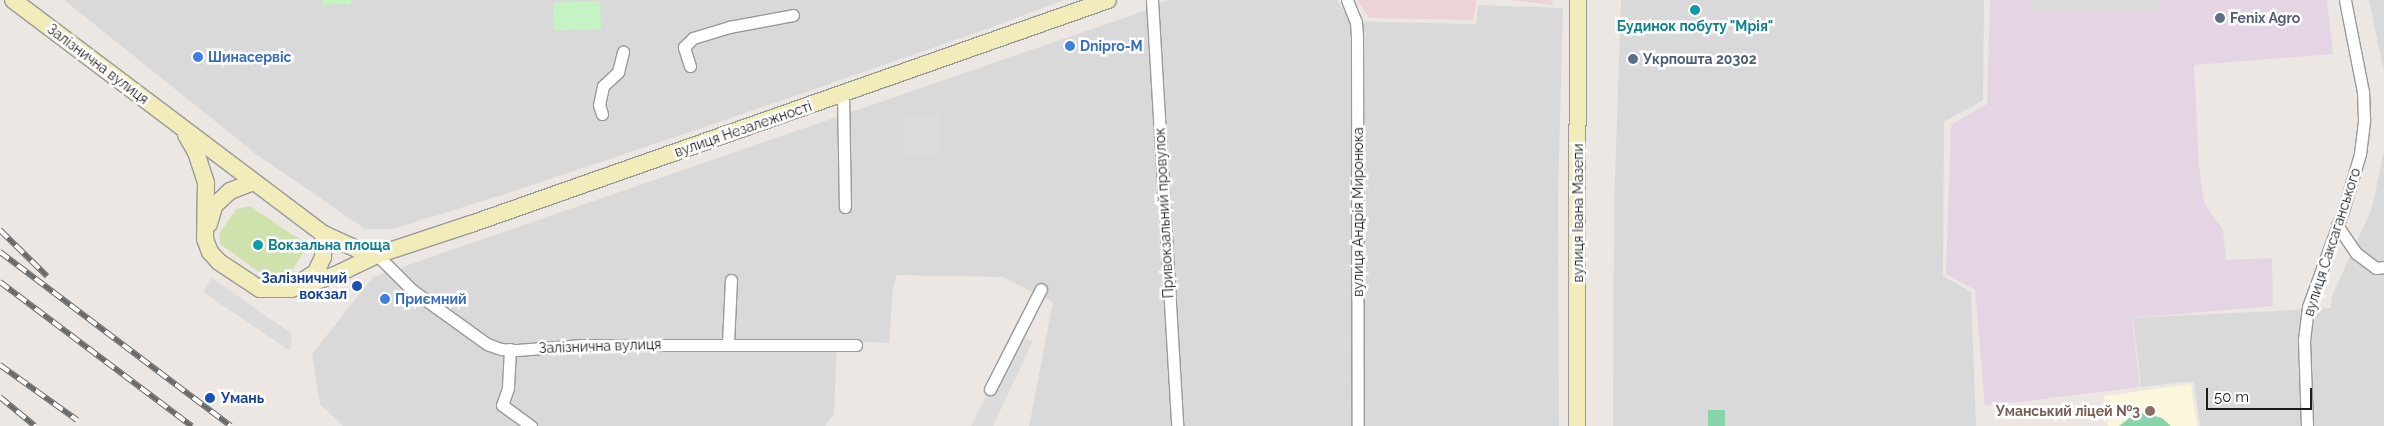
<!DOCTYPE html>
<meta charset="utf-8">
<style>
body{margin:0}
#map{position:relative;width:2384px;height:426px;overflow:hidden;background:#ece7e2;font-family:Raleway,sans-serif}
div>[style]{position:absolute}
.residential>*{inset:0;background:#dad9d9}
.commercial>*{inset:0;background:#ecd3d6}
.industrial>*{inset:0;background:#e5d5e4}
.education>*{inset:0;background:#fbf6dc}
.grass>*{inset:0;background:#cfe2ad}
.park>*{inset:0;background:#c6f3c3;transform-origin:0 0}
.pitch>*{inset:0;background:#88d4ab;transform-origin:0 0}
.parking>*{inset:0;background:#dcdcdc;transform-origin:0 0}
.roads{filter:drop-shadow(1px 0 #999) drop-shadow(-1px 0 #999) drop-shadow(0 1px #999) drop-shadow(0 -1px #999)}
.minor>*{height:11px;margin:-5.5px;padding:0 5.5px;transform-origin:5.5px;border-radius:5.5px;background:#fff}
.secondary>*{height:16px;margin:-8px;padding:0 8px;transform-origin:8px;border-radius:8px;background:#f2ecba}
.rail>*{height:5.5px;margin-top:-2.75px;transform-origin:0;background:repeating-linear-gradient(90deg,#fff 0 11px,#6a6a6a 0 22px);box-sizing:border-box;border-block:1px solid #6a6a6a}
.dots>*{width:14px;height:14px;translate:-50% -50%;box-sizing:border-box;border:2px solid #fff;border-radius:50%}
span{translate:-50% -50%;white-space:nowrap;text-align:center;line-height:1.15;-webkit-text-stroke:5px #fff;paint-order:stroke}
.service-label{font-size:14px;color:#4e5e75;font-weight:700}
.left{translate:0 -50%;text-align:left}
.culture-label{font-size:14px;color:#0d838f;font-weight:700}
.shop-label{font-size:14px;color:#366cbe;font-weight:700}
.street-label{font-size:14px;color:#1c1c1c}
.transit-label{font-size:14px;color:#164399;font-weight:700}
.right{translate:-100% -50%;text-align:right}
.education-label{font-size:14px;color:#785e54;font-weight:700}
.scale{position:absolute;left:2206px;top:388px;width:106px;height:22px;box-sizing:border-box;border:2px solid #1c1c1c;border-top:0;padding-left:6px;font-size:15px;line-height:18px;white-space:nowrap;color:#1c1c1c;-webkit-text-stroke:4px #fff;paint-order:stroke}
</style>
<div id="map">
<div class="residential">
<div style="clip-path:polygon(64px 0,1064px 0,987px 29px,702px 128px,502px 195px,393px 229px,365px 229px,256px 154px)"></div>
<div style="clip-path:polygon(1168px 0,1337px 0,1350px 21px,1471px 24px,1476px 24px,1478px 5px,1563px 8px,1558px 196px,1559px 426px,1029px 426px,1053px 302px,1002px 277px,897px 275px,893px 287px,889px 343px,837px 341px,834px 414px,825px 426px,343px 426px,320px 404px,312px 354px,373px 277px,1141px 12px)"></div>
<div style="clip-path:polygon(1621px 0,1984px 0,1983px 100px,1944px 122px,1943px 276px,1971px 292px,1976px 426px,1613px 426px,1614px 208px)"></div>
<div style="clip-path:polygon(2369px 0,2384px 0,2384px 72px)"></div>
<div style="clip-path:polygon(2384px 151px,2384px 426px,2200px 426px,2194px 381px,2141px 387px,2133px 318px,2331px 308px,2332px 296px,2372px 208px)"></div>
</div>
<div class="commercial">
<div style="clip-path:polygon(1357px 0,1477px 0,1473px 20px,1369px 18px)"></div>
<div style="clip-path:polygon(1508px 0,1552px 0,1553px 5px,1521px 1px)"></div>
</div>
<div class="industrial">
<div style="clip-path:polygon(1990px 0,2327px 0,2333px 54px,2194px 65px,2199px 166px,2204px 203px,2223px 230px,2226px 260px,2272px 258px,2273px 306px,2132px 318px,2140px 387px,1985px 406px,1975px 290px,1946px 274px,1951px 125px,1987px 104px)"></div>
</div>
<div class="education">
<div style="clip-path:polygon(2191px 384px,2197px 426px,2108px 426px,2104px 396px)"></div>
</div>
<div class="grass">
<div style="clip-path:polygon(250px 206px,302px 241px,304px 252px,286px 279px,273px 282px,220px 244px,219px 234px,236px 209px)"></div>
</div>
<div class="park">
<div style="clip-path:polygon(322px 0,351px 0,351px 4px,323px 5px)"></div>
<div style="left:600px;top:1px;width:28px;height:47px;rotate:88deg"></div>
</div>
<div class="pitch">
<div style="left:1708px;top:410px;width:17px;height:16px"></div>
<div style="clip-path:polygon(2145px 413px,2162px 418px,2171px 426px,2119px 426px,2133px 415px)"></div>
</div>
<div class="parking">
<div style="left:2032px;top:0;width:130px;height:12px"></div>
<div style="left:904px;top:115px;width:35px;height:39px"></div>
<div style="clip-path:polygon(212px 278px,292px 334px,290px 351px,203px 292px)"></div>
<div style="clip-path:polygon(1017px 335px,1033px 341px,993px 426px,971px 426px)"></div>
</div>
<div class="roads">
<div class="minor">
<div style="left:1152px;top:0;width:427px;rotate:86.6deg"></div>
<div style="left:1347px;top:0;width:24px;rotate:68deg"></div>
<div style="left:1356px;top:22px;width:15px;rotate:86deg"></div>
<div style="left:1357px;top:37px;width:389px;rotate:89.9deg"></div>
<div style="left:690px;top:66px;width:20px;rotate:-108deg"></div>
<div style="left:684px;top:47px;width:13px;rotate:-45deg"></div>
<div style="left:693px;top:38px;width:38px;rotate:-17deg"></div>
<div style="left:729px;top:27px;width:65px;rotate:-10.6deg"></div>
<div style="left:843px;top:94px;width:113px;rotate:89deg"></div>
<div style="left:602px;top:114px;width:9px;rotate:-108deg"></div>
<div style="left:599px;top:105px;width:19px;rotate:-78deg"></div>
<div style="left:603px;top:86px;width:21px;rotate:-43deg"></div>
<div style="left:618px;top:72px;width:21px;rotate:-76deg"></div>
<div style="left:2337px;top:225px;width:34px;rotate:56deg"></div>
<div style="left:2356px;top:253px;width:25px;rotate:37deg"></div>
<div style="left:2376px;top:268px;width:8px;rotate:-7deg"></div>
<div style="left:377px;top:255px;width:49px;rotate:45deg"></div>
<div style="left:412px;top:290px;width:92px;rotate:35.8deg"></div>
<div style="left:487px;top:344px;width:15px;rotate:20deg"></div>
<div style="left:501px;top:349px;width:16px;rotate:4deg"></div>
<div style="left:517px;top:350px;width:65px;rotate:-4.4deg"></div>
<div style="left:582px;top:345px;width:274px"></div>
<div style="left:728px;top:343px;width:63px;rotate:-87.3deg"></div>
<div style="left:510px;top:349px;width:39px;rotate:93deg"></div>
<div style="left:508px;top:388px;width:18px;rotate:109deg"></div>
<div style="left:502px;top:405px;width:36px;rotate:36deg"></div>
<div style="left:990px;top:389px;width:112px;rotate:-63deg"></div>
<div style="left:2307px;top:426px;width:86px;rotate:-92deg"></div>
<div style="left:2304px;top:340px;width:33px;rotate:-83deg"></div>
<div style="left:2308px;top:307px;width:102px;rotate:-70deg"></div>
<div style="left:2343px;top:211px;width:59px;rotate:-73.4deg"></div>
<div style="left:2360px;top:154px;width:35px;rotate:-83deg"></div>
<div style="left:2364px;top:119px;width:27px;rotate:-92deg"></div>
<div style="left:2363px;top:92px;width:94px;rotate:-101.1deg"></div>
</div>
<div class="secondary">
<div style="left:13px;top:0;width:389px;rotate:37deg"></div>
<div style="left:324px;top:234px;width:43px;rotate:24.8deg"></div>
<div style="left:363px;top:252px;width:14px;rotate:12deg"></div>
<div style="left:186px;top:135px;width:20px;rotate:60deg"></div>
<div style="left:196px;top:152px;width:33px;rotate:72deg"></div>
<div style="left:206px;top:183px;width:56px;rotate:91deg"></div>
<div style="left:205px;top:239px;width:14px;rotate:69deg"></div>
<div style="left:210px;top:252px;width:13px;rotate:48deg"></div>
<div style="left:219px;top:262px;width:49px;rotate:33.4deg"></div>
<div style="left:260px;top:289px;width:31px"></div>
<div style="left:291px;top:289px;width:30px;rotate:-34deg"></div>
<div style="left:316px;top:272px;width:17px;rotate:-65deg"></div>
<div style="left:323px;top:257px;width:23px;rotate:-88deg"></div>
<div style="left:209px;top:224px;width:19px;rotate:-74deg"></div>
<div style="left:214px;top:206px;width:22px;rotate:-43deg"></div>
<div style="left:230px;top:191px;width:25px;rotate:-21deg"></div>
<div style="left:291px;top:289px;width:46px;rotate:-17.7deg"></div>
<div style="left:335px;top:275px;width:47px;rotate:-25.5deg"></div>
<div style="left:377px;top:255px;width:99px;rotate:-18.3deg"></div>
<div style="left:471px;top:224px;width:675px;rotate:-19.37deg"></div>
<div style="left:1577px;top:426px;width:426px;rotate:-89.9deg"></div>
</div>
</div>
<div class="rail">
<div style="left:0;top:230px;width:66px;rotate:44.4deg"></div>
<div style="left:0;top:252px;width:289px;rotate:37deg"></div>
<div style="left:0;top:282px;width:240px;rotate:36.9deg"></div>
<div style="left:0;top:365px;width:95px;rotate:35.5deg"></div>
<div style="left:0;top:397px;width:45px;rotate:39.6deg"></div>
</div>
<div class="dots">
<div style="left:1695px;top:10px;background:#0f9aa8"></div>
<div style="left:2220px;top:18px;background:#5c6f8a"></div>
<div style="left:1070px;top:46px;background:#3f7fe0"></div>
<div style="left:198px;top:57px;background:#3f7fe0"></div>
<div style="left:1633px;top:59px;background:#5c6f8a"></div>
<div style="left:258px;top:245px;background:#0f9aa8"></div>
<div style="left:357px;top:286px;background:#1a4fb4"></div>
<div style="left:385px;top:299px;background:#3f7fe0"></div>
<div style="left:210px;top:398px;background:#1a4fb4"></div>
<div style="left:2150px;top:411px;background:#8d6e63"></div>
</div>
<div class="service-label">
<span class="left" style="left:2230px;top:18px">Fenix Agro</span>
<span class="left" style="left:1643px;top:59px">Укрпошта 20302</span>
</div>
<div class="culture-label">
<span style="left:1695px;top:26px">Будинок побуту "Мрія"</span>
<span class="left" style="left:268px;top:245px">Вокзальна площа</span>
</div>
<div class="shop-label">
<span class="left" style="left:1080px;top:46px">Dnipro-M</span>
<span class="left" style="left:208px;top:57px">Шинасервіс</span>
<span class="left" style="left:395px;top:299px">Приємний</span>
</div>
<div class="street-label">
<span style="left:98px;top:64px;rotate:37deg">Залізнична вулиця</span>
<span style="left:743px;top:129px;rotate:-19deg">вулиця Незалежності</span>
<span style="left:1358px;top:212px;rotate:-90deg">вулиця Андрія Миронюка</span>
<span style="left:1164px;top:213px;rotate:-93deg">Привокзальний провулок</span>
<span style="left:1578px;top:213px;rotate:-90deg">вулиця Івана Мазепи</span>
<span style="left:2332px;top:242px;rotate:-72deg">вулиця Саксаганського</span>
<span style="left:600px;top:346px;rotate:-2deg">Залізнична вулиця</span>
</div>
<div class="transit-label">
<span class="right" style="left:347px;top:286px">Залізничний<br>вокзал</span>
<span class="left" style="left:221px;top:398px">Умань</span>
</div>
<div class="education-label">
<span class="right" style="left:2140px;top:411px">Уманський ліцей №3</span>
</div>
<div class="scale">50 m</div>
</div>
